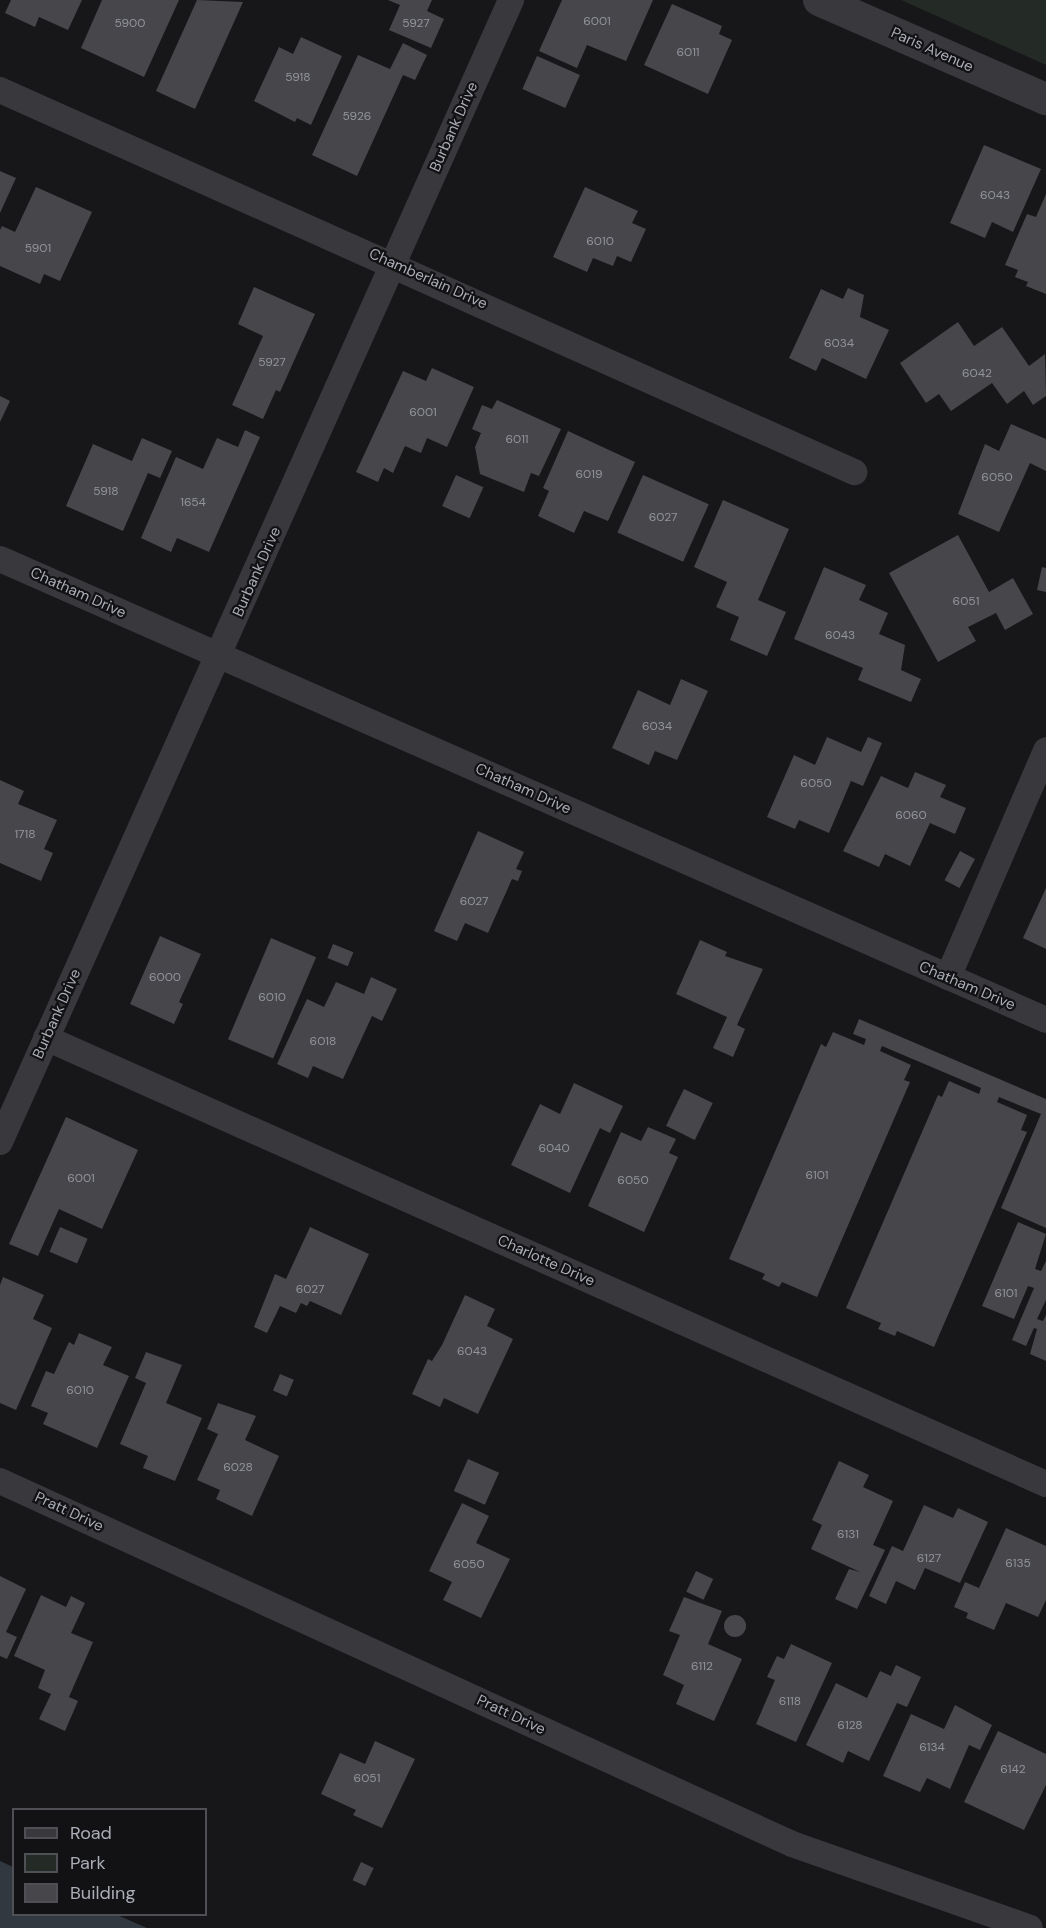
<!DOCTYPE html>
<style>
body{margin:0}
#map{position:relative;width:1046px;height:1928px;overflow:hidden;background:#171719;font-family:"DM Sans",sans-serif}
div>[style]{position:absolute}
.green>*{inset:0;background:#242a25}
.water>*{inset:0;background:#323840}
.building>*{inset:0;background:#47474b;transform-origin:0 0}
.round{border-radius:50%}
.minor>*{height:26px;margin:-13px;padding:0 13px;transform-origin:13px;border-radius:13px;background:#39393d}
.tertiary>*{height:32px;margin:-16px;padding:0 16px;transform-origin:16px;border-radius:16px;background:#39393d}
span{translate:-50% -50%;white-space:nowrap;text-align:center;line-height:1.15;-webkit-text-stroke:4.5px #121214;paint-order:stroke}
.number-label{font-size:12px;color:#92949c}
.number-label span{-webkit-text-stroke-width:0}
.street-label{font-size:15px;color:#abadb7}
.legend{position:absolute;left:12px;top:1808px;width:195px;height:108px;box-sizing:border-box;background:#121214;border:2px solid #4f5055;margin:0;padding:8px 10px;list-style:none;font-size:18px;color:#abadb7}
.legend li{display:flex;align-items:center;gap:12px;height:30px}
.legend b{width:30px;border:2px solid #4f5055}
</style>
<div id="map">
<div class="green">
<div style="clip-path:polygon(901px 0,1046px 0,1046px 65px)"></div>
</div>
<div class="water">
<div style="clip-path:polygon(0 1861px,13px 1867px,14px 1914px,117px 1915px,147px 1928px,0 1928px)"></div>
</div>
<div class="building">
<div style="clip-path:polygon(11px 0,82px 0,68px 30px,39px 17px,35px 27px,5px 13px)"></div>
<div style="clip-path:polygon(102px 0,179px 0,144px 77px,81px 48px)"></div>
<div style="clip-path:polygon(197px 0,243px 2px,195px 109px,156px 91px)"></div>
<div style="clip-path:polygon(388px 0,432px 0,427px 11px,444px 19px,431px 48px,389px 30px,400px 5px)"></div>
<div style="clip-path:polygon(562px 0,653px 0,626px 61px,587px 45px,577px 68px,539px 51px)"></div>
<div style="clip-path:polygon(672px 4px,722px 26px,719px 34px,732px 40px,708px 94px,644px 65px)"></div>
<div style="clip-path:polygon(301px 37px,342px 56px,311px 125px,297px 118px,295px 122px,254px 101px,279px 47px,293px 54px)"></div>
<div style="clip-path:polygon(403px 43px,427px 55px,415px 80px,403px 75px,357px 176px,312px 155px,358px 55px,390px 69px)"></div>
<div style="left:537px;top:56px;width:47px;height:36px;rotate:24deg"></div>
<div style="clip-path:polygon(984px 145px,1041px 169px,1013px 232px,992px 222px,985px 238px,950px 223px)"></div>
<div style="clip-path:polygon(0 171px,16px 178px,0 213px)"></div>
<div style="clip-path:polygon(36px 187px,92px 212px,60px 281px,44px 274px,40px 284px,0 266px,0 230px,2px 226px,15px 232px)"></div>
<div style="clip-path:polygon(585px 187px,638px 211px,632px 223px,646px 229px,631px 262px,617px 256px,613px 266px,593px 258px,587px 272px,553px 257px)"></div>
<div style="clip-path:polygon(1046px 194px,1046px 294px,1026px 286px,1028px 282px,1015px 277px,1018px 270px,1005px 265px,1027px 214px,1036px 217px)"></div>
<div style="clip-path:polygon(254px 287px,315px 314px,280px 392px,276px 390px,263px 419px,232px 405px,263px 336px,238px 324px)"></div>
<div style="clip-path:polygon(848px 288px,864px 295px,860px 317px,889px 330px,866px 379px,822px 358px,816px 371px,789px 358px,821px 289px,843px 299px)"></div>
<div style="clip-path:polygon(958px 322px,974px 346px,1002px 327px,1029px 366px,1045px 354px,1046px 396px,1033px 405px,1024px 391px,1007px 404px,992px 383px,951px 411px,939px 394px,926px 403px,900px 363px)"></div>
<div style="clip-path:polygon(432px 368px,474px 387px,447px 447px,427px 438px,421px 453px,405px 446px,393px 473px,384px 468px,378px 482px,356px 472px,403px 371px,426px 381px)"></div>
<div style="clip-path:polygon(0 396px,10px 401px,0 422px)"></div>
<div style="clip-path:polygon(497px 400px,561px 429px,539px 476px,531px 473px,524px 492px,480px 474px,475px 447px,481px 433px,472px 429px,482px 405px,492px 409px)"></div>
<div style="clip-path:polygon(1011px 424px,1046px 439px,1046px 471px,1030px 463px,999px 532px,958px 514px,985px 444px,999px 451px)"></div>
<div style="clip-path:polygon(245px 430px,260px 437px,209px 552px,177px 538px,171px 552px,141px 538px,176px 457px,203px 469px,217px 438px,238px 447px)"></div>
<div style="clip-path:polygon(568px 431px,635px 462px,608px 521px,584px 511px,574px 533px,538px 516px,549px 491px,543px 488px)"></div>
<div style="clip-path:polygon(142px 438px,172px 451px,160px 478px,148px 473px,123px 531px,66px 506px,93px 444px,132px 461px)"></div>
<div style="left:456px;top:475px;width:30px;height:34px;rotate:24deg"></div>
<div style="left:643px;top:475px;width:72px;height:63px;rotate:24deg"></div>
<div style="clip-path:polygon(723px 500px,789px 529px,758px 600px,786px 612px,767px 656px,730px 640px,739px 617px,716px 607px,727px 582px,694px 567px)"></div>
<div style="clip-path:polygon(958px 535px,989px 592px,1013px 578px,1033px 614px,1005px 630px,996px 613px,968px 627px,976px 641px,938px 662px,889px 573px)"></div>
<div style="clip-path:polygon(824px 567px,866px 585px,859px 600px,888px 613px,879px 634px,905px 645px,901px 670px,921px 679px,911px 702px,858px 680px,863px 668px,794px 639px)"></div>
<div style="clip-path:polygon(1042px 567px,1046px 568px,1046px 592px,1037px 590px)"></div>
<div style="clip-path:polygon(681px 679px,708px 691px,677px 760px,655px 751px,649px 765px,612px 748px,638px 690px,670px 705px)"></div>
<div style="clip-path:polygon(827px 737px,861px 752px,868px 737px,882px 743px,863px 786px,851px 781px,829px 833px,799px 820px,795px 829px,767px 817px,794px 755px,815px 765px)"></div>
<div style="clip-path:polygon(915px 772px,946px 785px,940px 797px,966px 808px,955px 834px,930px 823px,910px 866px,885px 854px,879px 867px,843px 851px,881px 776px,908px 788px)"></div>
<div style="clip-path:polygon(0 780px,24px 791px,18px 804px,57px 820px,44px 849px,53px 853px,41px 881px,0 863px)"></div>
<div style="clip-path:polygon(478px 831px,524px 852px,516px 869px,522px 871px,518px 881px,512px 879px,488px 933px,465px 923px,457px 941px,434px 931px)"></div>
<div style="left:960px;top:851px;width:17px;height:33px;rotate:28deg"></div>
<div style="clip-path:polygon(1046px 888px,1046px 949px,1023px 938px)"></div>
<div style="clip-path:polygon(160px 936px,201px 954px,179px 1002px,183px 1004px,174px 1024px,130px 1004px)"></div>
<div style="left:271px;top:938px;width:49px;height:110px;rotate:23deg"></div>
<div style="clip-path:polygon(700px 940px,727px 952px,725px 956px,763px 969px,737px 1025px,745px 1029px,733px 1057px,713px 1048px,727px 1017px,676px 994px)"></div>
<div style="left:333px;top:944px;width:22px;height:15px;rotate:22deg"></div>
<div style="clip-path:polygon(371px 977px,397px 989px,382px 1021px,372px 1016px,343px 1079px,313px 1066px,308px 1078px,277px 1064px,307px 999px,324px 1007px,336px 982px,364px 994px)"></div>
<div style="clip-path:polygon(859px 1019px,1046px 1099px,1046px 1228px,1001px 1208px,1041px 1114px,999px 1097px,997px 1102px,1027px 1115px,1021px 1130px,1027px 1132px,934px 1347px,897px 1331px,895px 1336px,878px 1329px,881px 1323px,846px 1308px,938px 1095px,942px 1097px,949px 1081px,979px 1094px,981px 1088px,882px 1046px,880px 1051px,911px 1065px,904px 1080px,910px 1082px,817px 1297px,782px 1282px,779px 1287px,762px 1279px,765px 1274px,729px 1259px,821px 1044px,826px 1047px,833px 1032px,864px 1045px,866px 1039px,853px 1034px)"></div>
<div style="clip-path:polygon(574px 1083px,623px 1106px,610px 1133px,600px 1128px,570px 1193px,511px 1165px,540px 1104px,560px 1114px)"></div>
<div style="left:684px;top:1089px;width:32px;height:41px;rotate:26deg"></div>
<div style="clip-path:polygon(66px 1117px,138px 1150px,102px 1229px,59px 1209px,38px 1256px,9px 1244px)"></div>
<div style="clip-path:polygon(648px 1127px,676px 1139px,669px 1153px,678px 1157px,644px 1232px,588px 1206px,621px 1132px,641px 1141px)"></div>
<div style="clip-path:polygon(1018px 1222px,1046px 1234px,1035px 1269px,1041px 1271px,1046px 1261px,1046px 1300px,1037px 1319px,1043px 1321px,1046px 1315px,1046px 1361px,1030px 1354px,1037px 1329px,1034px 1328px,1026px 1346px,1012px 1340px,1034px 1288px,1028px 1286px,1014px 1319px,982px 1306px)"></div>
<div style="left:60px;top:1227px;width:30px;height:27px;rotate:23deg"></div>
<div style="clip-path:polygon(310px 1227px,369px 1254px,341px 1315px,310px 1301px,307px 1306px,301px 1303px,296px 1313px,280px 1306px,267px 1333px,254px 1327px,275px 1274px,286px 1279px)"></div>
<div style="clip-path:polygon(3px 1277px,44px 1295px,33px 1319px,52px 1328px,16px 1410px,0 1403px,0 1285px)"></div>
<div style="clip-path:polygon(465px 1295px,495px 1309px,487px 1326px,513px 1339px,478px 1414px,444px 1398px,440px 1407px,412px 1394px,428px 1359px,432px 1361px,442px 1345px)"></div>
<div style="clip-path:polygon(79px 1333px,112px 1347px,103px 1365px,129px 1376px,97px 1448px,43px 1424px,48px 1413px,31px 1406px,46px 1371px,54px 1374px,69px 1342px,74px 1345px)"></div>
<div style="clip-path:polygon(146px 1352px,182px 1365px,166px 1403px,202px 1418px,175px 1481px,143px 1468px,148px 1456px,120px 1444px,146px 1383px,135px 1378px)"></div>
<div style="left:280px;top:1374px;width:15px;height:18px;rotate:23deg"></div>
<div style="clip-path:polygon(218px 1403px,256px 1416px,245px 1440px,279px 1456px,252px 1516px,216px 1499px,220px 1490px,197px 1480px,218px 1434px,207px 1429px)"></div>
<div style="left:468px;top:1459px;width:34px;height:35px;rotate:24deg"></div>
<div style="clip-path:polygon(839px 1461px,869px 1475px,863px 1487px,893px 1501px,873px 1545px,885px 1550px,857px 1609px,835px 1599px,849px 1569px,860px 1572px,811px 1549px,822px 1525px,812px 1520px)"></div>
<div style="clip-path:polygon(462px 1503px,489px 1516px,476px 1543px,510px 1559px,481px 1618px,443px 1600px,452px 1582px,429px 1571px)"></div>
<div style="clip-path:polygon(924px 1505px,953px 1518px,958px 1508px,988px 1522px,960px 1583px,925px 1568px,915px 1590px,896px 1581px,886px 1604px,869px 1596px,892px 1546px,903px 1551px)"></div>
<div style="clip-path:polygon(1006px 1528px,1046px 1546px,1046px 1600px,1038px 1617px,1006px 1603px,994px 1630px,966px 1618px,968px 1613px,954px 1607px,965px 1582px,979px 1588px)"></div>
<div style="left:696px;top:1571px;width:19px;height:23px;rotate:25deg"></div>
<div style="clip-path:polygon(0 1576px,26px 1589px,6px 1632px,17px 1637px,7px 1659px,0 1656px)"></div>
<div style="clip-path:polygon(41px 1595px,66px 1607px,71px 1596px,85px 1603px,71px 1633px,93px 1642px,69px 1697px,78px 1701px,65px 1731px,39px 1719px,51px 1694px,38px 1688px,45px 1670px,14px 1656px)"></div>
<div style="clip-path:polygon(684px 1597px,722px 1611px,708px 1644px,742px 1659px,714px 1721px,676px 1704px,684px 1685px,663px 1675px,680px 1635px,669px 1631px)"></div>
<div class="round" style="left:724px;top:1615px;width:22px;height:22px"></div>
<div style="clip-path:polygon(791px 1644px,832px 1663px,796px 1742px,756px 1724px,775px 1680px,767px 1677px,777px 1656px,784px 1659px)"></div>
<div style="clip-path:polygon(896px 1665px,921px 1677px,907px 1707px,897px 1703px,869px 1761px,848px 1751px,843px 1763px,806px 1745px,836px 1683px,867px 1698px,880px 1671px,891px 1676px)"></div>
<div style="clip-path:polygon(955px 1705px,992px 1725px,980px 1750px,969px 1745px,950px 1789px,927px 1778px,920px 1792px,883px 1776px,911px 1714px,944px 1729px)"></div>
<div style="clip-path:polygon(998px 1731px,1046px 1754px,1046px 1785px,1024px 1830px,964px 1802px)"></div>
<div style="clip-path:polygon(375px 1741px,415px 1759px,382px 1828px,353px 1815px,356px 1810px,321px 1794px,340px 1753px,365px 1764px)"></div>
<div style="left:361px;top:1862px;width:14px;height:20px;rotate:25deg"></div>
</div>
<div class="minor">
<div style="left:0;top:90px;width:936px;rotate:24.1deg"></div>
<div style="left:0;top:559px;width:1143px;rotate:23.78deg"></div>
<div style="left:948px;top:977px;width:247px;rotate:-66.6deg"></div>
<div style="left:46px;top:1038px;width:1095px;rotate:24.04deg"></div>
<div style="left:0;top:1142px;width:1251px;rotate:-65.89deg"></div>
<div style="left:0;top:1481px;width:871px;rotate:24.62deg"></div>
<div style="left:792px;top:1844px;width:252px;rotate:19.4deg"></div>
</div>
<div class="tertiary">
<div style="left:819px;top:0;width:248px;rotate:23.6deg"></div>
</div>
<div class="number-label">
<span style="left:597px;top:22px">6001</span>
<span style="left:130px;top:24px">5900</span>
<span style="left:416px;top:24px">5927</span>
<span style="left:688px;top:53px">6011</span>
<span style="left:298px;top:78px">5918</span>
<span style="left:357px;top:117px">5926</span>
<span style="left:995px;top:196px">6043</span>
<span style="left:600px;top:242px">6010</span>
<span style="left:38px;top:249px">5901</span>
<span style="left:839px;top:344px">6034</span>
<span style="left:272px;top:363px">5927</span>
<span style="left:977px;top:374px">6042</span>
<span style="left:423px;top:413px">6001</span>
<span style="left:517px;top:440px">6011</span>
<span style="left:589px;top:475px">6019</span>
<span style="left:997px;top:478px">6050</span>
<span style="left:106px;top:492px">5918</span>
<span style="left:193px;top:503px">1654</span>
<span style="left:663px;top:518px">6027</span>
<span style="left:966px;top:602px">6051</span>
<span style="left:840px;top:636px">6043</span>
<span style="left:657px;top:727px">6034</span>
<span style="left:816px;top:784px">6050</span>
<span style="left:911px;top:816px">6060</span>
<span style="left:25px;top:835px">1718</span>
<span style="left:474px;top:902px">6027</span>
<span style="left:165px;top:978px">6000</span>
<span style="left:272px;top:998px">6010</span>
<span style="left:323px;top:1042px">6018</span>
<span style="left:554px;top:1149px">6040</span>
<span style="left:817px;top:1176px">6101</span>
<span style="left:81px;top:1179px">6001</span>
<span style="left:633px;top:1181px">6050</span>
<span style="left:310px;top:1290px">6027</span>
<span style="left:1006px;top:1294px">6101</span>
<span style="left:472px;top:1352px">6043</span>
<span style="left:80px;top:1391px">6010</span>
<span style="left:238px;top:1468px">6028</span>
<span style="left:848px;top:1535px">6131</span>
<span style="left:929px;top:1559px">6127</span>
<span style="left:1018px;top:1564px">6135</span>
<span style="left:469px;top:1565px">6050</span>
<span style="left:702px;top:1667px">6112</span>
<span style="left:790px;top:1702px">6118</span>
<span style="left:850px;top:1726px">6128</span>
<span style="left:932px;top:1748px">6134</span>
<span style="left:1013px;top:1770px">6142</span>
<span style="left:367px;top:1779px">6051</span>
</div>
<div class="street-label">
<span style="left:932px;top:50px;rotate:24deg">Paris Avenue</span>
<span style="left:454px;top:127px;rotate:-66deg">Burbank Drive</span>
<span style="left:428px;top:279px;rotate:24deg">Chamberlain Drive</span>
<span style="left:257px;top:572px;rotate:-66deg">Burbank Drive</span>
<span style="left:78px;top:593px;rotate:24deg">Chatham Drive</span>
<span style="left:523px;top:789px;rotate:24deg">Chatham Drive</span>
<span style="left:967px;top:986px;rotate:23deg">Chatham Drive</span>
<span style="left:57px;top:1014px;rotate:-66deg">Burbank Drive</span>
<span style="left:546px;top:1261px;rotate:24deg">Charlotte Drive</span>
<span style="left:69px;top:1512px;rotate:25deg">Pratt Drive</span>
<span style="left:511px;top:1715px;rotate:25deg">Pratt Drive</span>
</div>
<ul class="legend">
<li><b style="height:8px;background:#39393d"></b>Road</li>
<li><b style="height:16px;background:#242a25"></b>Park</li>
<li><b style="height:16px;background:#47474b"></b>Building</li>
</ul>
</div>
